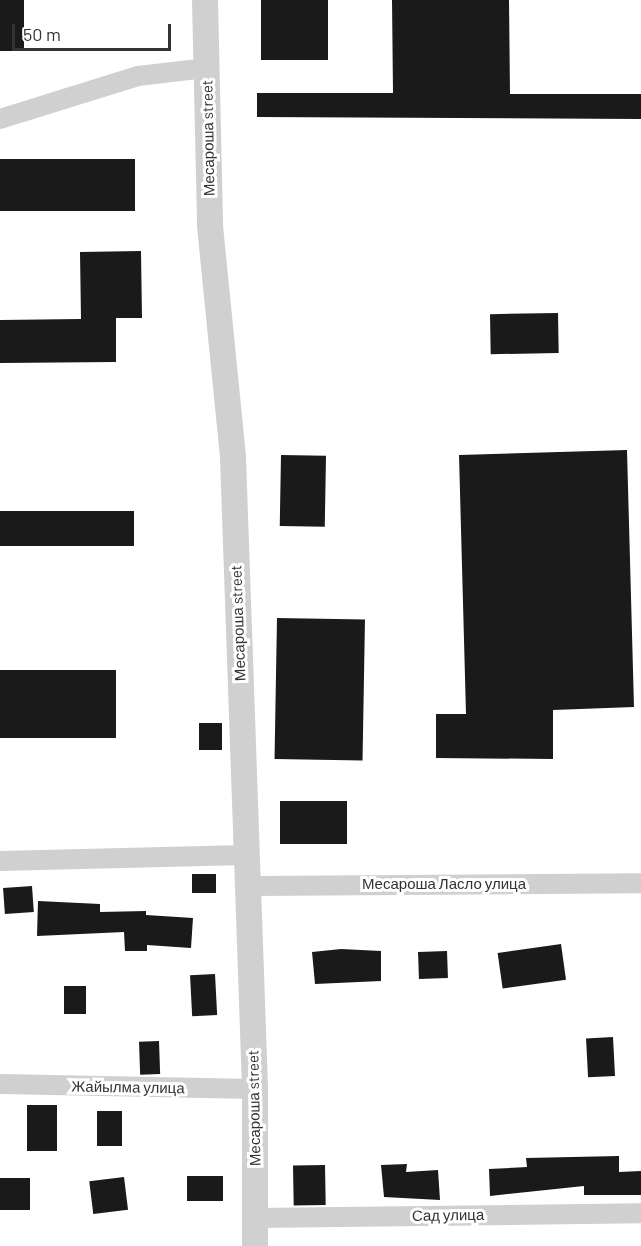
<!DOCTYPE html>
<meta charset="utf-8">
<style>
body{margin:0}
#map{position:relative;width:641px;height:1246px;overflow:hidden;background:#fff;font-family:Barlow,sans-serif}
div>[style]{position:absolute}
.building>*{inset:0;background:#1a1a1a;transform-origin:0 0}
.minor>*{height:20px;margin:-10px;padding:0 10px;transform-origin:10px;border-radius:10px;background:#d0d0d0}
.tertiary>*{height:26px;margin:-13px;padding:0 13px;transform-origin:13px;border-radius:13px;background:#d0d0d0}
span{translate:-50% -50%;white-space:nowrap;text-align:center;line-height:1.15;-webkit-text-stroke:6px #fff;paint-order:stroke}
.street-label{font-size:15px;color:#333}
.scale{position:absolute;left:12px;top:24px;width:159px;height:27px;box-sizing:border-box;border:3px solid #333;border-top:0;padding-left:8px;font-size:18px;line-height:21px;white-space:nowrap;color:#333;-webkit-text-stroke:4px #fff;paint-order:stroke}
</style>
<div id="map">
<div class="building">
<div style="left:0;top:0;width:24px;height:51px"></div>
<div style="left:261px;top:0;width:67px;height:60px"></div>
<div style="clip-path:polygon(392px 0,509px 0,510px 94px,641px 94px,641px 119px,257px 117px,257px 93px,393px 93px)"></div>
<div style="left:135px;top:159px;width:52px;height:135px;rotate:90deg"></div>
<div style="clip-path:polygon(141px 251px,142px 318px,116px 318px,116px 362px,0 363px,0 320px,81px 319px,80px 252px)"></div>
<div style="left:558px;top:313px;width:40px;height:68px;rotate:89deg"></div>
<div style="clip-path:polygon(627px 450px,634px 707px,553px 710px,553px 759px,436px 758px,436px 714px,466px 714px,459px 455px)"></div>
<div style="left:281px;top:455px;width:45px;height:71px;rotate:1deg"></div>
<div style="left:134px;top:511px;width:35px;height:134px;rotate:90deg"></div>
<div style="left:277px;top:618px;width:88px;height:141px;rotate:1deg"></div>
<div style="left:116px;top:670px;width:68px;height:116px;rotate:90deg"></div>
<div style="left:199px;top:723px;width:23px;height:27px"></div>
<div style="left:280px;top:801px;width:67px;height:43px"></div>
<div style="left:192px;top:874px;width:24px;height:19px"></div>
<div style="left:32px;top:886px;width:26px;height:29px;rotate:86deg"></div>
<div style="clip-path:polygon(38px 901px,100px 904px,100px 912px,146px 911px,146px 915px,193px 918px,191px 948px,147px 945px,147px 951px,125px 951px,124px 932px,37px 936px)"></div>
<div style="left:561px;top:944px;width:36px;height:64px;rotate:82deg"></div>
<div style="clip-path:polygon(341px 949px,381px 951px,381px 981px,315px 984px,312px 952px)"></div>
<div style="left:447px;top:951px;width:27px;height:29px;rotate:88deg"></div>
<div style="left:215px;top:974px;width:41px;height:25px;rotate:87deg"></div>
<div style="left:64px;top:986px;width:22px;height:28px"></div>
<div style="left:613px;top:1037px;width:39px;height:27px;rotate:87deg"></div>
<div style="left:159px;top:1041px;width:33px;height:20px;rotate:88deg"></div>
<div style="left:27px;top:1105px;width:30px;height:46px"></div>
<div style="left:122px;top:1111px;width:35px;height:25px;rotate:90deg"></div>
<div style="clip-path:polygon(619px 1156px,619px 1172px,641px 1171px,641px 1195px,584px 1195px,584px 1186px,490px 1196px,489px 1169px,527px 1167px,526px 1158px)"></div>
<div style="clip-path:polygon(407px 1164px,406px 1172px,438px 1170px,440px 1200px,384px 1197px,381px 1165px)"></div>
<div style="left:325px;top:1165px;width:40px;height:32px;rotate:89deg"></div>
<div style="left:223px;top:1176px;width:25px;height:36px;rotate:90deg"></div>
<div style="left:124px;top:1177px;width:33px;height:35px;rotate:83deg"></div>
<div style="left:0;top:1178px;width:30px;height:32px"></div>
</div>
<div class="minor">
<div style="left:0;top:119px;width:145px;rotate:-17.3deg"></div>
<div style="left:138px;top:76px;width:68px;rotate:-6.7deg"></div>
<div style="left:0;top:861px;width:245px;rotate:-1.4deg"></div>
<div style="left:246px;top:886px;width:395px;rotate:-0.4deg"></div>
<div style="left:0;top:1084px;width:255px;rotate:1.1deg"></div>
<div style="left:255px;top:1218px;width:386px;rotate:-0.7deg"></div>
</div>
<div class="tertiary">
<div style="left:205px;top:0;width:226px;rotate:88.7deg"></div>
<div style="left:210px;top:226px;width:233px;rotate:84.3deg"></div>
<div style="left:233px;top:458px;width:631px;rotate:88deg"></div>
<div style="left:255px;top:1089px;width:157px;rotate:90deg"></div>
</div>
<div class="street-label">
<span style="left:208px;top:138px;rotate:-91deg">Месароша street</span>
<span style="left:238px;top:623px;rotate:-92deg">Месароша street</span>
<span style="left:444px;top:884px">Месароша Ласло улица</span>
<span style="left:128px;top:1087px;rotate:1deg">Жайылма улица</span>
<span style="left:254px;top:1108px;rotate:-91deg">Месароша street</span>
<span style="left:448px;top:1215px;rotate:-1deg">Сад улица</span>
</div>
<div class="scale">50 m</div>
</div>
